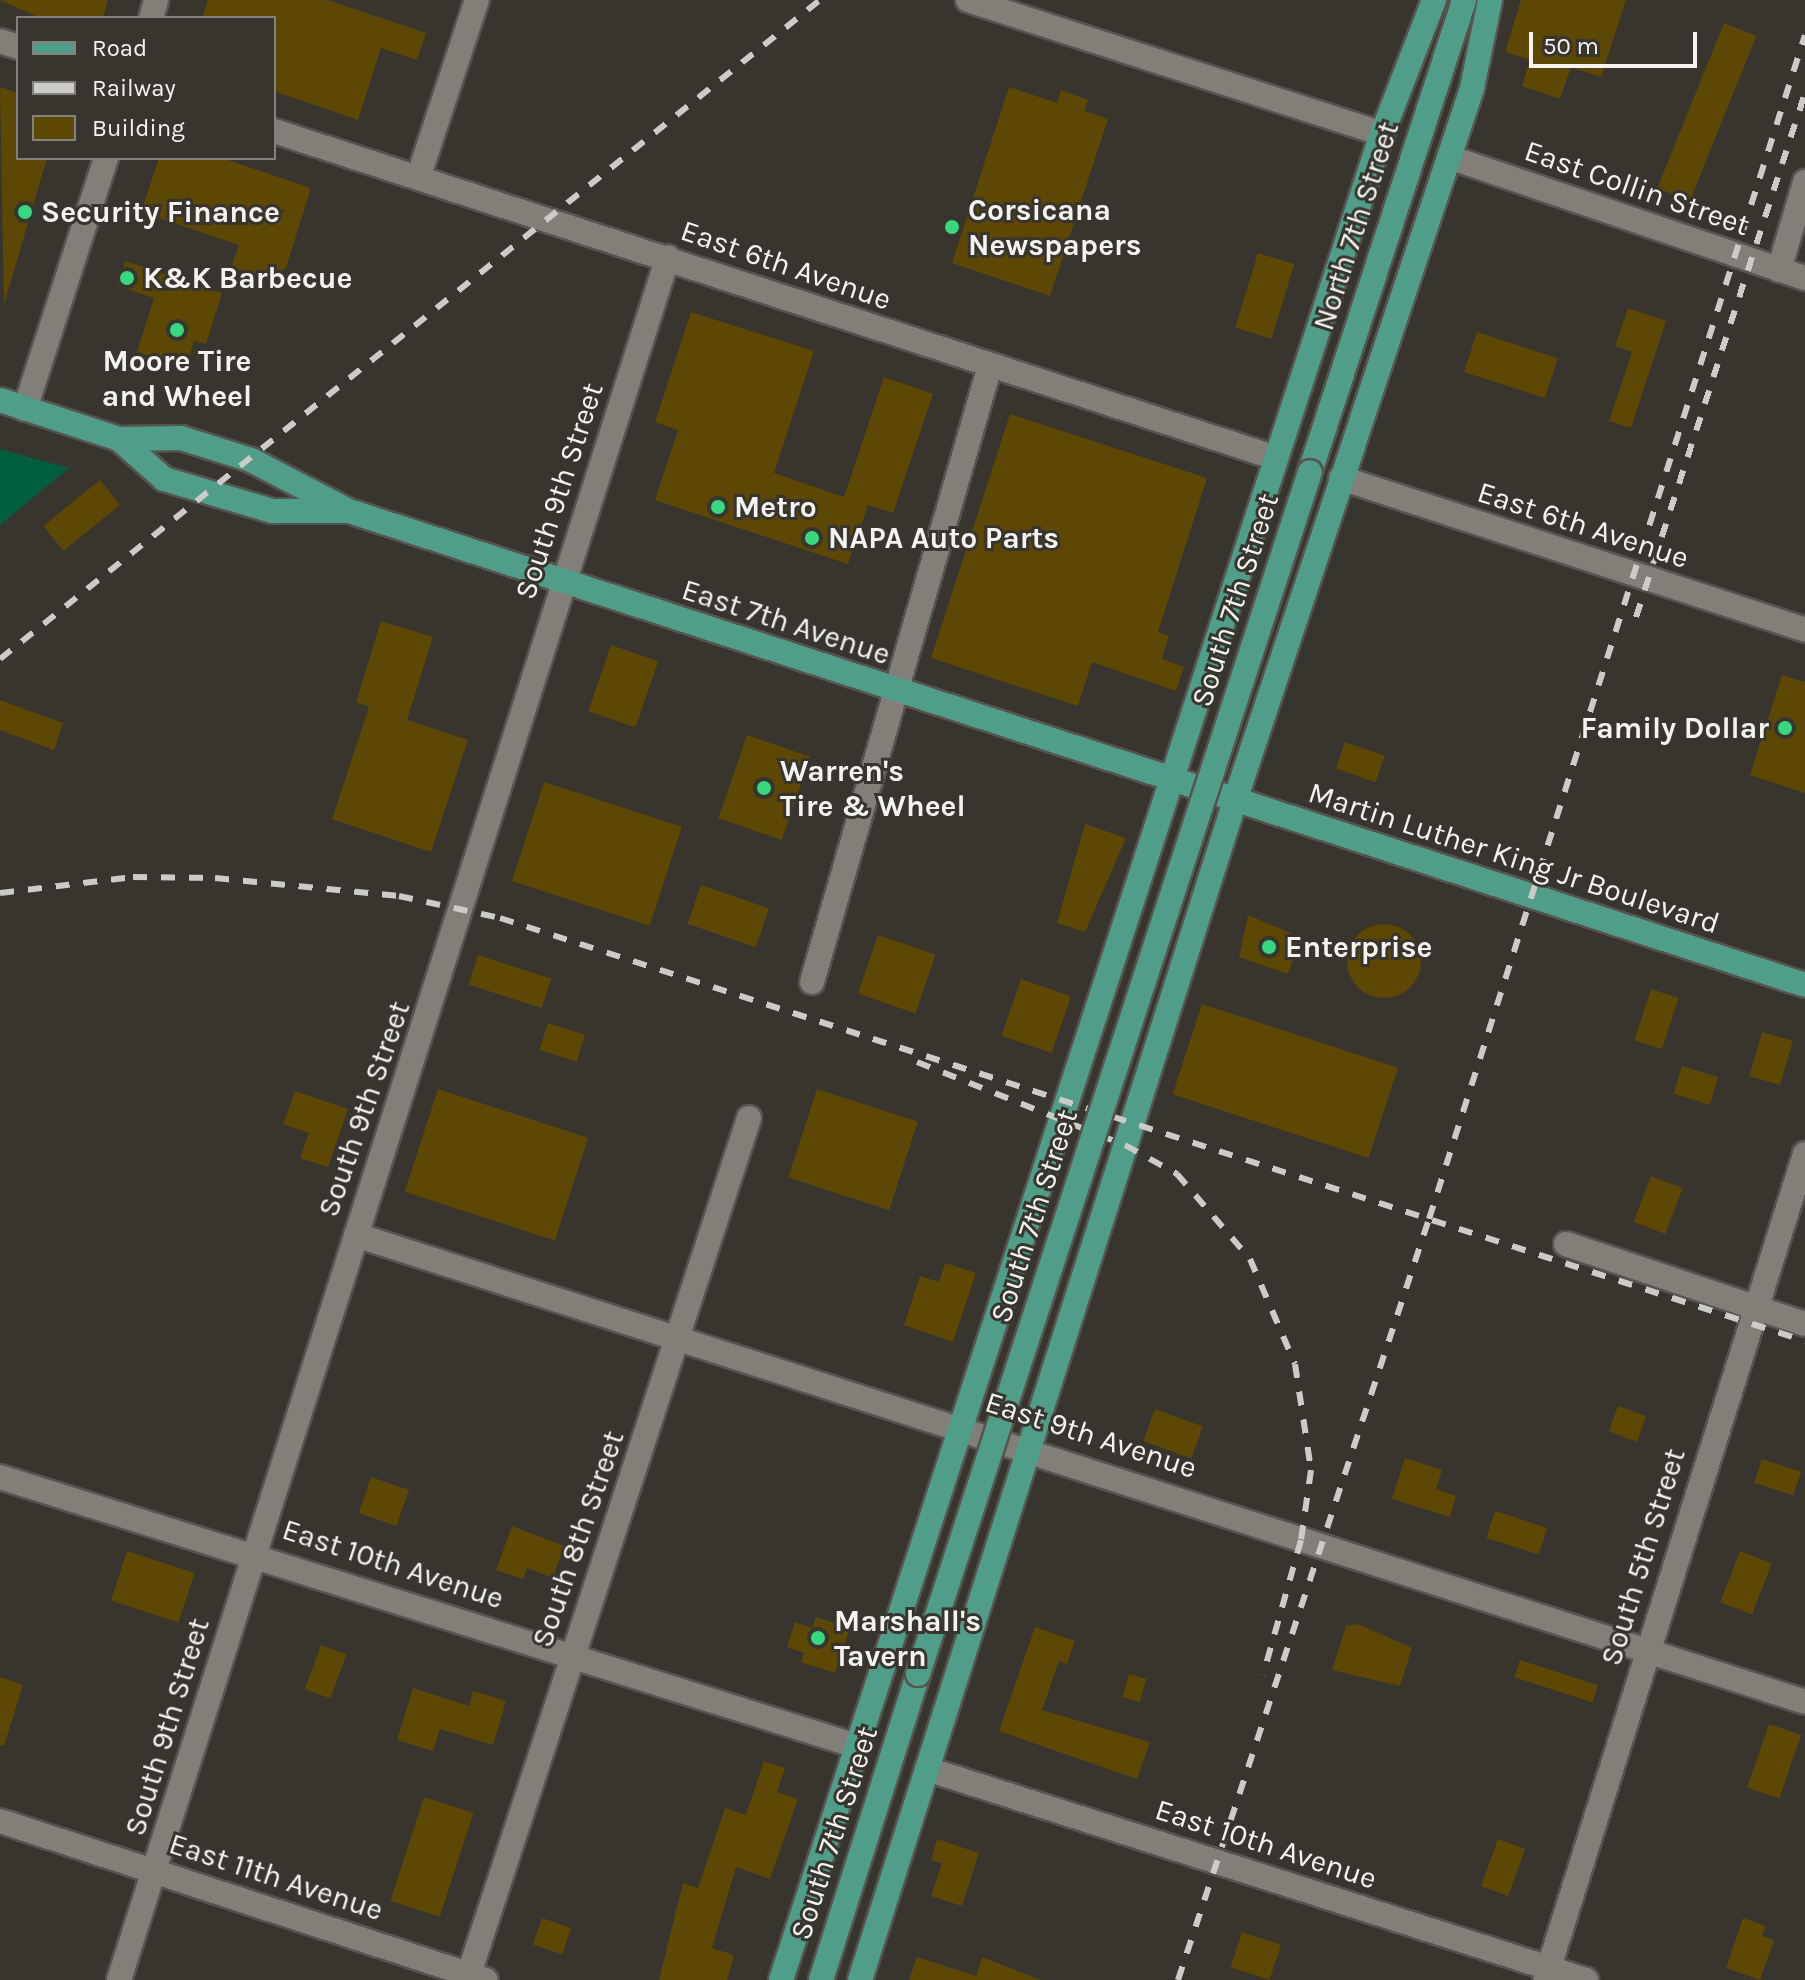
<!DOCTYPE html>
<style>
body{margin:0}
#map{position:relative;width:1805px;height:1980px;overflow:hidden;background:#37352e;font-family:Karla,sans-serif}
div>[style]{position:absolute}
.green>*{inset:0;background:#015f3f}
.building>*{inset:0;background:#5c4804;transform-origin:0 0}
.round{border-radius:50%}
.roads{filter:drop-shadow(2px 0 #56544f) drop-shadow(-2px 0 #56544f) drop-shadow(0 2px #56544f) drop-shadow(0 -2px #56544f)}
.minor>*{height:24px;margin:-12px;padding:0 12px;transform-origin:12px;border-radius:12px;background:#817f78}
.secondary>*{height:24px;margin:-12px;padding:0 12px;transform-origin:12px;border-radius:12px;background:#817f78}
.primary>*{height:24px;margin:-12px;padding:0 12px;transform-origin:12px;border-radius:12px;background:#509d8a}
.rail>*{height:6px;margin-top:-3px;transform-origin:0;background:repeating-linear-gradient(90deg,#cdcbc7 0 14px,transparent 0 28px)}
.bridges{filter:drop-shadow(2px 0 #56544f) drop-shadow(-2px 0 #56544f) drop-shadow(0 2px #56544f) drop-shadow(0 -2px #56544f)}
.primary-bridge>*{height:24px;margin:-12px;padding:0 12px;transform-origin:12px;border-radius:12px;background:#509d8a}
.dots>*{width:22px;height:22px;translate:-50% -50%;box-sizing:border-box;border:4px solid #37352e;border-radius:50%}
span{translate:-50% -50%;white-space:nowrap;text-align:center;line-height:1.15;-webkit-text-stroke:6px #37352e;paint-order:stroke}
.street-label{font-size:30px;color:#f4f3ef}
.poi-label{font-size:30px;color:#f4f3ef;font-weight:700}
.left{translate:0 -50%;text-align:left}
.right{translate:-100% -50%;text-align:right}
.legend{position:absolute;left:16px;top:16px;width:260px;height:144px;box-sizing:border-box;background:#37352e;border:2px solid #83817b;margin:0;padding:10px 14px;list-style:none;font-size:24px;color:#f4f3ef}
.legend li{display:flex;align-items:center;gap:16px;height:40px}
.legend b{width:40px;border:2px solid #83817b}
.scale{position:absolute;left:1529px;top:32px;width:168px;height:36px;box-sizing:border-box;border:4px solid #f4f3ef;border-top:0;padding-left:10px;font-size:24px;line-height:28px;white-space:nowrap;color:#f4f3ef;-webkit-text-stroke:6px #37352e;paint-order:stroke}
</style>
<div id="map">
<div class="green">
<div style="clip-path:polygon(0 449px,69px 468px,0 525px)"></div>
</div>
<div class="building">
<div style="clip-path:polygon(0 0,108px 0,103px 18px,40px 18px)"></div>
<div style="clip-path:polygon(208px 0,327px 0,426px 33px,417px 60px,381px 48px,358px 120px,274px 91px,274px 18px,202px 18px)"></div>
<div style="clip-path:polygon(1521px 0,1626px 0,1601px 77px,1571px 67px,1560px 99px,1522px 86px,1530px 60px,1505px 52px)"></div>
<div style="left:1724px;top:23px;width:35px;height:178px;rotate:22deg"></div>
<div style="clip-path:polygon(0 87px,18px 93px,18px 158px,47px 158px,4px 305px)"></div>
<div style="clip-path:polygon(1009px 87px,1057px 103px,1061px 90px,1088px 100px,1084px 111px,1108px 119px,1050px 296px,952px 263px)"></div>
<div style="clip-path:polygon(159px 158px,222px 158px,311px 188px,286px 268px,270px 279px,231px 267px,239px 245px,141px 212px)"></div>
<div style="left:1258px;top:253px;width:38px;height:78px;rotate:17deg"></div>
<div style="clip-path:polygon(125px 261px,222px 293px,206px 344px,194px 341px,186px 367px,137px 352px,154px 298px,117px 286px)"></div>
<div style="clip-path:polygon(1628px 308px,1666px 321px,1631px 428px,1609px 421px,1632px 352px,1615px 346px)"></div>
<div style="clip-path:polygon(691px 312px,814px 351px,774px 473px,844px 497px,884px 377px,933px 394px,893px 513px,868px 505px,848px 564px,655px 500px,678px 430px,655px 422px)"></div>
<div style="left:1477px;top:332px;width:85px;height:42px;rotate:18deg"></div>
<div style="clip-path:polygon(1010px 414px,1207px 478px,1158px 632px,1169px 636px,1162px 659px,1184px 667px,1176px 691px,1092px 662px,1078px 706px,931px 658px)"></div>
<div style="left:100px;top:480px;width:32px;height:73px;rotate:51deg"></div>
<div style="clip-path:polygon(381px 621px,433px 637px,407px 720px,468px 740px,431px 852px,332px 819px,369px 707px,356px 702px)"></div>
<div style="left:611px;top:645px;width:50px;height:70px;rotate:19deg"></div>
<div style="clip-path:polygon(1782px 675px,1805px 682px,1805px 793px,1750px 775px)"></div>
<div style="clip-path:polygon(0 700px,63px 723px,54px 750px,0 730px)"></div>
<div style="left:747px;top:735px;width:67px;height:88px;rotate:19deg"></div>
<div style="left:1345px;top:742px;width:42px;height:28px;rotate:19deg"></div>
<div style="left:544px;top:782px;width:145px;height:104px;rotate:18deg"></div>
<div style="clip-path:polygon(1085px 824px,1126px 838px,1085px 932px,1057px 923px)"></div>
<div style="left:701px;top:885px;width:72px;height:41px;rotate:19deg"></div>
<div style="clip-path:polygon(1248px 915px,1300px 937px,1288px 974px,1239px 957px)"></div>
<div class="round" style="left:1347px;top:924px;width:74px;height:74px"></div>
<div style="left:878px;top:935px;width:61px;height:62px;rotate:19deg"></div>
<div style="left:478px;top:955px;width:77px;height:31px;rotate:18deg"></div>
<div style="left:1021px;top:979px;width:53px;height:60px;rotate:19deg"></div>
<div style="left:1651px;top:989px;width:29px;height:54px;rotate:18deg"></div>
<div style="left:1202px;top:1004px;width:206px;height:95px;rotate:18deg"></div>
<div style="left:548px;top:1023px;width:39px;height:28px;rotate:18deg"></div>
<div style="left:1762px;top:1032px;width:32px;height:46px;rotate:16deg"></div>
<div style="left:1682px;top:1066px;width:38px;height:29px;rotate:17deg"></div>
<div style="left:438px;top:1089px;width:158px;height:108px;rotate:18deg"></div>
<div style="left:817px;top:1089px;width:106px;height:93px;rotate:18deg"></div>
<div style="clip-path:polygon(295px 1091px,348px 1109px,328px 1167px,300px 1158px,309px 1133px,283px 1124px)"></div>
<div style="left:1651px;top:1176px;width:34px;height:49px;rotate:21deg"></div>
<div style="clip-path:polygon(945px 1263px,976px 1273px,953px 1342px,904px 1325px,920px 1276px,939px 1282px)"></div>
<div style="left:1618px;top:1406px;width:30px;height:27px;rotate:20deg"></div>
<div style="left:1155px;top:1409px;width:51px;height:34px;rotate:20deg"></div>
<div style="clip-path:polygon(1405px 1458px,1442px 1470px,1436px 1489px,1456px 1496px,1450px 1517px,1392px 1499px)"></div>
<div style="left:1762px;top:1459px;width:41px;height:25px;rotate:18deg"></div>
<div style="left:371px;top:1477px;width:40px;height:38px;rotate:19deg"></div>
<div style="left:1495px;top:1511px;width:55px;height:28px;rotate:18deg"></div>
<div style="clip-path:polygon(512px 1526px,564px 1546px,553px 1578px,527px 1568px,523px 1579px,496px 1570px)"></div>
<div style="left:127px;top:1551px;width:71px;height:52px;rotate:18deg"></div>
<div style="left:1740px;top:1551px;width:34px;height:55px;rotate:21deg"></div>
<div style="clip-path:polygon(816px 1617px,850px 1628px,835px 1673px,801px 1662px,804px 1653px,787px 1647px,795px 1622px,812px 1628px)"></div>
<div style="clip-path:polygon(1358px 1624px,1412px 1648px,1400px 1686px,1332px 1670px,1346px 1626px)"></div>
<div style="clip-path:polygon(1035px 1627px,1075px 1641px,1067px 1664px,1059px 1661px,1042px 1710px,1150px 1742px,1137px 1779px,999px 1731px)"></div>
<div style="left:321px;top:1645px;width:27px;height:47px;rotate:20deg"></div>
<div style="left:1520px;top:1660px;width:82px;height:18px;rotate:18deg"></div>
<div style="left:1129px;top:1674px;width:18px;height:24px;rotate:16deg"></div>
<div style="clip-path:polygon(0 1677px,23px 1685px,4px 1746px,0 1745px)"></div>
<div style="clip-path:polygon(413px 1688px,469px 1706px,473px 1691px,506px 1701px,493px 1745px,440px 1729px,433px 1751px,397px 1740px)"></div>
<div style="left:1769px;top:1724px;width:34px;height:67px;rotate:19deg"></div>
<div style="clip-path:polygon(764px 1761px,785px 1768px,777px 1792px,798px 1799px,770px 1879px,736px 1867px,712px 1948px,734px 1955px,727px 1980px,659px 1980px,683px 1883px,698px 1888px,725px 1808px,746px 1815px)"></div>
<div style="left:424px;top:1797px;width:52px;height:109px;rotate:18deg"></div>
<div style="clip-path:polygon(937px 1839px,979px 1853px,962px 1906px,931px 1896px,942px 1863px,931px 1860px)"></div>
<div style="left:1498px;top:1839px;width:29px;height:50px;rotate:20deg"></div>
<div style="left:542px;top:1918px;width:31px;height:28px;rotate:19deg"></div>
<div style="clip-path:polygon(1743px 1918px,1766px 1926px,1762px 1936px,1774px 1940px,1760px 1980px,1726px 1968px)"></div>
<div style="left:1242px;top:1932px;width:41px;height:37px;rotate:18deg"></div>
<div style="clip-path:polygon(917px 1957px,976px 1976px,982px 1957px,1041px 1980px,909px 1980px)"></div>
</div>
<div class="roads">
<div class="minor">
<div style="left:968px;top:0;width:435px;rotate:17.9deg"></div>
<div style="left:0;top:41px;width:19px;rotate:18deg"></div>
<div style="left:274px;top:131px;width:1054px;rotate:18.07deg"></div>
<div style="left:1449px;top:157px;width:376px;rotate:18.8deg"></div>
<div style="left:419px;top:175px;width:184px;rotate:-71.7deg"></div>
<div style="left:1779px;top:270px;width:92px;rotate:-73.5deg"></div>
<div style="left:1341px;top:478px;width:488px;rotate:18.1deg"></div>
<div style="left:812px;top:982px;width:638px;rotate:-73.89deg"></div>
<div style="left:356px;top:1235px;width:1522px;rotate:17.86deg"></div>
<div style="left:1566px;top:1244px;width:252px;rotate:18.5deg"></div>
<div style="left:0;top:1477px;width:898px;rotate:17.43deg"></div>
<div style="left:927px;top:1769px;width:692px;rotate:17.75deg"></div>
<div style="left:0;top:1821px;width:511px;rotate:18.12deg"></div>
<div style="left:119px;top:1980px;width:1808px;rotate:-72.33deg"></div>
<div style="left:467px;top:1980px;width:907px;rotate:-71.88deg"></div>
<div style="left:1545px;top:1980px;width:866px;rotate:-72.53deg"></div>
</div>
<div class="secondary">
<div style="left:151px;top:18px;width:19px;rotate:-74deg"></div>
<div style="left:25px;top:409px;width:264px;rotate:-72.1deg"></div>
</div>
<div class="primary">
<div style="left:0;top:400px;width:125px;rotate:18.1deg"></div>
<div style="left:119px;top:439px;width:62px;rotate:-0.9deg"></div>
<div style="left:181px;top:438px;width:73px;rotate:17.4deg"></div>
<div style="left:251px;top:460px;width:110px;rotate:27.5deg"></div>
<div style="left:349px;top:511px;width:1531px;rotate:18.03deg"></div>
<div style="left:119px;top:439px;width:60px;rotate:41.6deg"></div>
<div style="left:164px;top:479px;width:113px;rotate:16.5deg"></div>
<div style="left:272px;top:511px;width:76px"></div>
<div style="left:1310px;top:472px;width:496px;rotate:-71.9deg"></div>
<div style="left:781px;top:1980px;width:1941px;rotate:-71.97deg"></div>
<div style="left:1382px;top:134px;width:144px;rotate:-68.8deg"></div>
<div style="left:821px;top:1980px;width:321px;rotate:-72.4deg"></div>
<div style="left:860px;top:1980px;width:1237px;rotate:-72.36deg"></div>
<div style="left:1235px;top:801px;width:751px;rotate:-71.61deg"></div>
<div style="left:1472px;top:88px;width:90px;rotate:-78.4deg"></div>
</div>
</div>
<div class="rail">
<div style="left:1636px;top:617px;width:551px;rotate:-72.12deg"></div>
<div style="left:0;top:659px;width:1052px;rotate:-38.79deg"></div>
<div style="left:0;top:893px;width:134px;rotate:-6.9deg"></div>
<div style="left:133px;top:877px;width:82px;rotate:0.7deg"></div>
<div style="left:215px;top:878px;width:185px;rotate:5.6deg"></div>
<div style="left:399px;top:896px;width:103px;rotate:12.3deg"></div>
<div style="left:500px;top:918px;width:1372px;rotate:17.96deg"></div>
<div style="left:917px;top:1062px;width:224px;rotate:21.8deg"></div>
<div style="left:1125px;top:1145px;width:60px;rotate:29.1deg"></div>
<div style="left:1177px;top:1174px;width:112px;rotate:49.3deg"></div>
<div style="left:1250px;top:1259px;width:114px;rotate:66.8deg"></div>
<div style="left:1295px;top:1364px;width:107px;rotate:81.4deg"></div>
<div style="left:1311px;top:1470px;width:71px;rotate:98.1deg"></div>
<div style="left:1301px;top:1540px;width:140px;rotate:105.7deg"></div>
<div style="left:1178px;top:1980px;width:801px;rotate:-71.75deg"></div>
<div style="left:1429px;top:1219px;width:1242px;rotate:-72.38deg"></div>
</div>
<div class="bridges">
<div class="primary-bridge">
<div style="left:918px;top:1674px;width:1264px;rotate:-71.94deg"></div>
</div>
</div>
<div class="dots">
<div style="left:25px;top:212px;background:#38d880"></div>
<div style="left:952px;top:227px;background:#38d880"></div>
<div style="left:127px;top:278px;background:#38d880"></div>
<div style="left:177px;top:330px;background:#38d880"></div>
<div style="left:718px;top:507px;background:#38d880"></div>
<div style="left:812px;top:538px;background:#38d880"></div>
<div style="left:1785px;top:728px;background:#38d880"></div>
<div style="left:764px;top:788px;background:#38d880"></div>
<div style="left:1269px;top:947px;background:#38d880"></div>
<div style="left:818px;top:1638px;background:#38d880"></div>
</div>
<div class="street-label">
<span style="left:1637px;top:188px;rotate:19deg">East Collin Street</span>
<span style="left:1356px;top:226px;rotate:-72deg">North 7th Street</span>
<span style="left:786px;top:265px;rotate:19deg">East 6th Avenue</span>
<span style="left:559px;top:491px;rotate:-72deg">South 9th Street</span>
<span style="left:1583px;top:525px;rotate:18deg">East 6th Avenue</span>
<span style="left:1235px;top:600px;rotate:-72deg">South 7th Street</span>
<span style="left:786px;top:622px;rotate:18deg">East 7th Avenue</span>
<span style="left:1514px;top:858px;rotate:18deg">Martin Luther King Jr Boulevard</span>
<span style="left:364px;top:1109px;rotate:-71deg">South 9th Street</span>
<span style="left:1034px;top:1216px;rotate:-72deg">South 7th Street</span>
<span style="left:1091px;top:1435px;rotate:18deg">East 9th Avenue</span>
<span style="left:578px;top:1539px;rotate:-71deg">South 8th Street</span>
<span style="left:1643px;top:1557px;rotate:-73deg">South 5th Street</span>
<span style="left:393px;top:1564px;rotate:18deg">East 10th Avenue</span>
<span style="left:167px;top:1727px;rotate:-73deg">South 9th Street</span>
<span style="left:834px;top:1833px;rotate:-72deg">South 7th Street</span>
<span style="left:1266px;top:1844px;rotate:18deg">East 10th Avenue</span>
<span style="left:276px;top:1877px;rotate:18deg">East 11th Avenue</span>
</div>
<div class="poi-label">
<span class="left" style="left:968px;top:227px">Corsicana<br>Newspapers</span>
<span class="left" style="left:41px;top:212px">Security Finance</span>
<span class="left" style="left:143px;top:278px">K&amp;K Barbecue</span>
<span style="left:177px;top:378px">Moore Tire<br>and Wheel</span>
<span class="left" style="left:734px;top:507px">Metro</span>
<span class="left" style="left:828px;top:538px">NAPA Auto Parts</span>
<span class="right" style="left:1769px;top:728px">Family Dollar</span>
<span class="left" style="left:780px;top:788px">Warren's<br>Tire &amp; Wheel</span>
<span class="left" style="left:1285px;top:947px">Enterprise</span>
<span class="left" style="left:834px;top:1638px">Marshall's<br>Tavern</span>
</div>
<ul class="legend">
<li><b style="height:10px;background:#509d8a"></b>Road</li>
<li><b style="height:10px;background:#cdcbc7"></b>Railway</li>
<li><b style="height:22px;background:#5c4804"></b>Building</li>
</ul>
<div class="scale">50 m</div>
</div>
